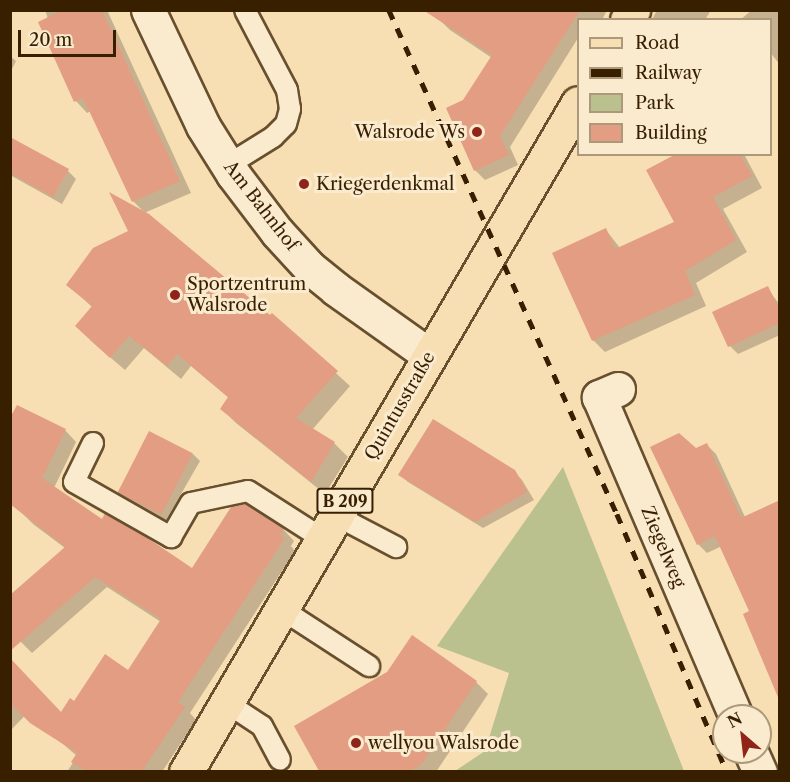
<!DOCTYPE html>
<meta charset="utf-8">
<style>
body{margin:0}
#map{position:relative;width:790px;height:782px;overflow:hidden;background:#f7deb3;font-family:"Libre Caslon Text",serif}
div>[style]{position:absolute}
.green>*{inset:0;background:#bbc18e}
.shadow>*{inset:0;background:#0003}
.building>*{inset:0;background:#e29d83;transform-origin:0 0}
.roads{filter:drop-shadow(2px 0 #684f2d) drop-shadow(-2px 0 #684f2d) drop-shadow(0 2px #684f2d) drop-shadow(0 -2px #684f2d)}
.lane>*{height:20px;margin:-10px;padding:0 10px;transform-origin:10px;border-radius:10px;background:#faeace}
.street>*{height:33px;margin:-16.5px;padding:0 16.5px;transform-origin:16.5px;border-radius:16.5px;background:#faeace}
.primary>*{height:33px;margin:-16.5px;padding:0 16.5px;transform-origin:16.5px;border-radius:16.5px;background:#f7deb3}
.rail>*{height:4.5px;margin-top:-2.25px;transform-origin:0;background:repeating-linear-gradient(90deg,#381f00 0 10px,transparent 0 20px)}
.dots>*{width:16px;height:16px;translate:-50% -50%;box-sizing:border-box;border:3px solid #faeace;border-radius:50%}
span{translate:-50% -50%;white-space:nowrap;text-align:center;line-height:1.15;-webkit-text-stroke:6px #faeace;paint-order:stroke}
.shield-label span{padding:2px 4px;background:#faeace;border:2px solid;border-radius:4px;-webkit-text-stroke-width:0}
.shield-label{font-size:16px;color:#381f00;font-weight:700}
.poi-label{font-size:18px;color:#381f00}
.right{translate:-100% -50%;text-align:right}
.left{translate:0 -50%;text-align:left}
.street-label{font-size:18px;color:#381f00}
.frame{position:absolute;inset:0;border:12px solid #381f00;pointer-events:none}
.legend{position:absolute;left:577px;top:18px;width:195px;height:138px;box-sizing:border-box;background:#faeace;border:2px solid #ac997c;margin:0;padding:8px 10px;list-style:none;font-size:18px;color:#381f00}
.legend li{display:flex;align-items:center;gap:12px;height:30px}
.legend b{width:30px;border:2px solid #ac997c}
.north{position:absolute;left:712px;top:704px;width:60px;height:60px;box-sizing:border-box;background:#faeace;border:2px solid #ac997c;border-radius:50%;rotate:332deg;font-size:16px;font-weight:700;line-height:24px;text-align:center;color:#381f00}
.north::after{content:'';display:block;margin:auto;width:21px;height:27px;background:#8f2418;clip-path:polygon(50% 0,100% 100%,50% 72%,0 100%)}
.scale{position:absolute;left:18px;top:30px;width:98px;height:27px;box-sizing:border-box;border:3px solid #381f00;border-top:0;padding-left:8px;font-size:18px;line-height:21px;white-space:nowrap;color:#381f00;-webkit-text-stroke:4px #faeace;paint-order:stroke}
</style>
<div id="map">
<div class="green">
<div style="clip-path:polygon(563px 467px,684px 771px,455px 771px,485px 751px,509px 673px,437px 646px)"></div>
</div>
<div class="shadow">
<div style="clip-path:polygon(45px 10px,107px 10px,191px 193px,144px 213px,270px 317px,272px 315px,350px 386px,312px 430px,334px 443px,348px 457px,325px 494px,236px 423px,222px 409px,229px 398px,191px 366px,181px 379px,144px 348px,125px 370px,90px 340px,93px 308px,68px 284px,130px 231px,144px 212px,133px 201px,91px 111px,87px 113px,76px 101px)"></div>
<div style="clip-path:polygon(438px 10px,607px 10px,602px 20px,578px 20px,578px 38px,510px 147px,518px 165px,485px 180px,475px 170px,464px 102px,492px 58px,450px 30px,440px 20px)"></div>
<div style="clip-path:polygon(657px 10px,711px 10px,705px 20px,652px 20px)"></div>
<div style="clip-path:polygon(752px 10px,780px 10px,780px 65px,770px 52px,770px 20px,740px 20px)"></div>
<div style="clip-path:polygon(10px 56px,16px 61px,10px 73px)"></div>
<div style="clip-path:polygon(10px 138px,68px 171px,76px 179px,62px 204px,10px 175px)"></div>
<div style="clip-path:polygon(679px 154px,744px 154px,762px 188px,723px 209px,747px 252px,696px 283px,706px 306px,605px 352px,593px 340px,606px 230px,620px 248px,676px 223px)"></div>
<div style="clip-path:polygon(767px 288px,780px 305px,780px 335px,738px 354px,730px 346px,714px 313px)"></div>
<div style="clip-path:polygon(65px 430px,76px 442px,54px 488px,102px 522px,192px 570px,283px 529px,294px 541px,291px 546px,295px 551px,190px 713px,196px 720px,162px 772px,67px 772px,77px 756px,56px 738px,129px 672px,161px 622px,107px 587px,32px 653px,10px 631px,65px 548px,33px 524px,10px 501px)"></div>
<div style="clip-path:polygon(150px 433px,193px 454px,200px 461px,165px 522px,125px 499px,118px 492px)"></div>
<div style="clip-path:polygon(707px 445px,716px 454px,745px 517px,751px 612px,722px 546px,707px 553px,698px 544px,696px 450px)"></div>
<div style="clip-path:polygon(514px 471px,522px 480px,534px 500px,483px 528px,408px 482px,400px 475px)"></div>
<div style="clip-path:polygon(10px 666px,44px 696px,10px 731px)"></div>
<div style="clip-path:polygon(476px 682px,488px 694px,436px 772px,314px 772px)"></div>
</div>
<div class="building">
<div style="clip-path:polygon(63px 10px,102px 10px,180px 181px,132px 202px,83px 98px,74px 102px,38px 22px)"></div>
<div style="clip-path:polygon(423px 10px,580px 10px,500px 136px,509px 155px,474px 171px,446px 108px,463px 100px,492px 55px)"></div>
<div style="clip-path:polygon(10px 137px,69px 169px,53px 197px,10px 173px)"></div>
<div style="clip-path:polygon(676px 154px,740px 154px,752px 176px,713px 197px,736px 240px,685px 271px,695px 295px,592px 341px,552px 253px,606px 228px,615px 249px,674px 222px,646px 170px)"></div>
<div style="clip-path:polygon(109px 192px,149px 214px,270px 315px,272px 313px,338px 371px,296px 418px,335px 442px,311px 482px,220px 409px,228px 397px,177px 354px,167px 366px,129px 336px,110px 358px,75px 326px,92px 306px,66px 285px,93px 248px,128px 231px)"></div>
<div style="clip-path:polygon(768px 286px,780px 311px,780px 323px,728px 347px,712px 312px)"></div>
<div style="clip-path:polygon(17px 405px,66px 429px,42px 478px,102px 519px,105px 513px,146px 537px,192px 568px,231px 507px,246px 504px,284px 528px,280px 535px,285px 538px,178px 702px,185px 707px,142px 771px,86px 771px,71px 762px,77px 753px,30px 723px,10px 703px,10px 658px,61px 712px,70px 698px,74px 701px,105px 654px,128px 670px,161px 619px,95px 577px,10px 651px,10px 595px,65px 547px,10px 504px,10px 418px)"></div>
<div style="clip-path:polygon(433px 419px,515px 470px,527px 492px,475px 522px,398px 475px)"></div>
<div style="left:149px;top:431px;width:49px;height:69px;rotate:27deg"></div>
<div style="clip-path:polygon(679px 433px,696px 448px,707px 443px,741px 518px,780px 500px,780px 702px,743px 614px,749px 611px,715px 536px,697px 545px,650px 447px)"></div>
<div style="clip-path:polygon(412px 635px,477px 681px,421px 765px,409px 771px,319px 771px,294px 726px,387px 672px)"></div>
</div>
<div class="roads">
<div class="lane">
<div style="left:228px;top:165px;width:53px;rotate:-31.9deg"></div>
<div style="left:273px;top:137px;width:18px;rotate:-45deg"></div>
<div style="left:286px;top:124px;width:16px;rotate:-75deg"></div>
<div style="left:290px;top:109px;width:19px;rotate:-99deg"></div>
<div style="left:287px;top:90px;width:90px;rotate:-117.7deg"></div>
<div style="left:93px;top:443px;width:43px;rotate:116deg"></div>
<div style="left:74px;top:482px;width:112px;rotate:29.6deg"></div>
<div style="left:171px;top:537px;width:39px;rotate:-60deg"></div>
<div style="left:191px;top:503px;width:58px;rotate:-11.9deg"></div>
<div style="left:248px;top:491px;width:89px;rotate:32.6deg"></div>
<div style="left:337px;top:516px;width:67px;rotate:27.7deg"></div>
<div style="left:283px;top:610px;width:103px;rotate:33.1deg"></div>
<div style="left:227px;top:703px;width:42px;rotate:33.3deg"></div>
<div style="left:262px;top:726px;width:38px;rotate:62deg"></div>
</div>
<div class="street">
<div style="left:148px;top:10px;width:128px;rotate:64.6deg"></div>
<div style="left:203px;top:126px;width:57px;rotate:58deg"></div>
<div style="left:233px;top:174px;width:73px;rotate:52.8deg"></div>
<div style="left:277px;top:232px;width:47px;rotate:47.6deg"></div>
<div style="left:309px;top:267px;width:35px;rotate:39deg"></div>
<div style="left:336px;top:289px;width:114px;rotate:35.4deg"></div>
<div style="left:618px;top:389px;width:21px;rotate:157deg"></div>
<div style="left:599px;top:397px;width:347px;rotate:66.8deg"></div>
<div style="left:751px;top:752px;width:22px;rotate:66deg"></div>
</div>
<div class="primary">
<div style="left:627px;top:20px;width:12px;rotate:-59deg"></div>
<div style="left:186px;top:772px;width:775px;rotate:-59.63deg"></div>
</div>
</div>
<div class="rail">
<div style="left:389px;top:10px;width:553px;rotate:65.66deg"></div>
<div style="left:617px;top:514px;width:280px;rotate:66.9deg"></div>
</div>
<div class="dots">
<div style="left:477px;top:132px;background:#8f2418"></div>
<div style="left:304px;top:184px;background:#8f2418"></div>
<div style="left:175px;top:295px;background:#8f2418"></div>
<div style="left:356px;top:743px;background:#8f2418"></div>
</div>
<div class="shield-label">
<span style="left:345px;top:501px">B 209</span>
</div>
<div class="poi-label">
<span class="right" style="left:465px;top:132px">Walsrode Ws</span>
<span class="left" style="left:316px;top:184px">Kriegerdenkmal</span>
<span class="left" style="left:187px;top:295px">Sportzentrum<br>Walsrode</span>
<span class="left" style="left:368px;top:743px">wellyou Walsrode</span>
</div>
<div class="street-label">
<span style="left:261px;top:206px;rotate:52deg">Am Bahnhof</span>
<span style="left:400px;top:406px;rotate:-60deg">Quintusstraße</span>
<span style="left:663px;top:547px;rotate:67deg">Ziegelweg</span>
</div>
<div class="frame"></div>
<ul class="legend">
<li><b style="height:8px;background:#f7deb3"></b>Road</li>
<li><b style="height:8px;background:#381f00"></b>Railway</li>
<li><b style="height:16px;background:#bbc18e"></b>Park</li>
<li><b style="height:16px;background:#e29d83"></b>Building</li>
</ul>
<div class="north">N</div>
<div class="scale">20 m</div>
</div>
